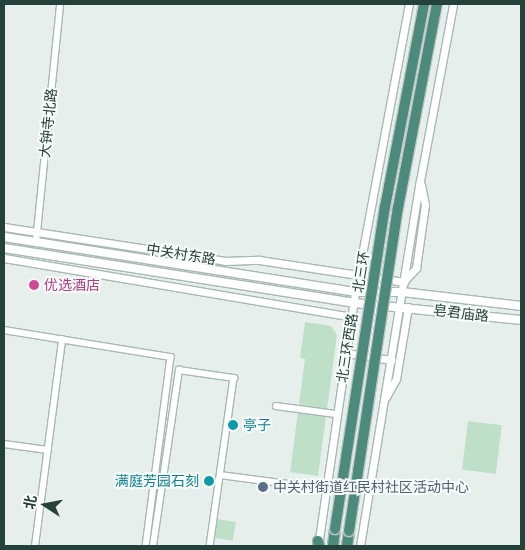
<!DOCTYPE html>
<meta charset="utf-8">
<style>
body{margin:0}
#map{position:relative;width:525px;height:550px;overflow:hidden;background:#e6efeb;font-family:"IBM Plex Sans","Noto Sans SC",sans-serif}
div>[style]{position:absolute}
.green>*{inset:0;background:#bfe0c8;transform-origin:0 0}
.roads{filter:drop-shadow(1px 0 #a8b8b2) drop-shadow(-1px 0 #a8b8b2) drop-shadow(0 1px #a8b8b2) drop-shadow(0 -1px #a8b8b2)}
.minor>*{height:5.5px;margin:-2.75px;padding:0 2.75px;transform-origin:2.75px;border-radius:2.75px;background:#fff}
.tertiary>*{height:7px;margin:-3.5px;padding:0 3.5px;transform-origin:3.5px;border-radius:3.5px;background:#fff}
.secondary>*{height:8px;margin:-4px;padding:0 4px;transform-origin:4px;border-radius:4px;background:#fff}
.trunk>*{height:10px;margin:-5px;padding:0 5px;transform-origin:5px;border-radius:5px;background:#4c8a7c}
.bridges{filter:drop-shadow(1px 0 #c2cac8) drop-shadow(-1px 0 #c2cac8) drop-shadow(0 1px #c2cac8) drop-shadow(0 -1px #c2cac8)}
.trunk-bridge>*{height:10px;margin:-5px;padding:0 5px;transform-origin:5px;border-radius:5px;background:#4c8a7c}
.dots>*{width:14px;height:14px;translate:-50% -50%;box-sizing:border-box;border:2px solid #f7fbf9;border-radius:50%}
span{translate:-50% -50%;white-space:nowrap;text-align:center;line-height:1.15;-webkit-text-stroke:4px #f7fbf9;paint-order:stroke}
.street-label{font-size:14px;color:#24423a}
.hotel-label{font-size:14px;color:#b23c85}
.left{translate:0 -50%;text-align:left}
.culture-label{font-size:14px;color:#0d838f}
.right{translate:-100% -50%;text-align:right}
.service-label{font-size:14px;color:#4e5e75}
.frame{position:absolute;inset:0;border:5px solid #24423a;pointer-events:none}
.north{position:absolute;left:20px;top:480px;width:50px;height:50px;-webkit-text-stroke:4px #f7fbf9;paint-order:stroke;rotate:281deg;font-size:14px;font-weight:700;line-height:20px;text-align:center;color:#24423a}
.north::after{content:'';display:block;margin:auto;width:18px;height:22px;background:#24423a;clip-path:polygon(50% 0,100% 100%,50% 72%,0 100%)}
</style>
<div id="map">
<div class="green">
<div style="clip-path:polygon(305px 322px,331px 326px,337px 335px,318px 476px,290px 472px,305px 359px,300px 358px)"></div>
<div style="left:468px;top:421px;width:34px;height:49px;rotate:7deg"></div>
<div style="left:217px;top:519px;width:19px;height:19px;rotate:9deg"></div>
</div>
<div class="roads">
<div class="minor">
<div style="left:36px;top:242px;width:239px;rotate:-84.2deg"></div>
<div style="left:4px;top:330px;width:169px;rotate:9.2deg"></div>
<div style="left:171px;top:357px;width:191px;rotate:97.5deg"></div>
<div style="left:276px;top:406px;width:62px;rotate:7.5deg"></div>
<div style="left:4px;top:444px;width:44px;rotate:7.8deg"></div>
<div style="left:220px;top:475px;width:107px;rotate:7.5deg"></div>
<div style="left:35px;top:546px;width:208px;rotate:-82.5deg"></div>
<div style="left:153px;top:546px;width:178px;rotate:-81.6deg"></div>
<div style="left:179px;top:370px;width:56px;rotate:8.3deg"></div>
<div style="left:234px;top:378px;width:170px;rotate:98.1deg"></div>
</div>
<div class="tertiary">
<div style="left:4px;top:227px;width:224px;rotate:8.7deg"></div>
<div style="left:225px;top:261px;width:34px;rotate:-2deg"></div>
<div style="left:259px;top:260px;width:147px;rotate:8.6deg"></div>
<div style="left:4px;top:258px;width:353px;rotate:9.6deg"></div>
<div style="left:404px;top:281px;width:18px;rotate:-47deg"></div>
<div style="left:416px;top:268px;width:64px;rotate:-81.9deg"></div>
<div style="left:425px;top:205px;width:20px;rotate:-101deg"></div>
<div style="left:346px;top:353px;width:46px;rotate:8.8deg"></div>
<div style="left:368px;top:356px;width:79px;rotate:-81.3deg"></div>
<div style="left:386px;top:397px;width:21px;rotate:-61deg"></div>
<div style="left:396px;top:379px;width:73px;rotate:-80.5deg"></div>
<div style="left:318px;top:546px;width:257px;rotate:-81.7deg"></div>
<div style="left:355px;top:292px;width:293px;rotate:-79.4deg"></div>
<div style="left:360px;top:546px;width:370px;rotate:-80.7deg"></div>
<div style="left:420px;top:181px;width:180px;rotate:-79.4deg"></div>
</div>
<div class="secondary">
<div style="left:4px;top:237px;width:355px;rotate:8.9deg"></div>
<div style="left:355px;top:292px;width:47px"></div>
<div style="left:402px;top:292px;width:120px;rotate:6.7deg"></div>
<div style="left:4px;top:248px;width:354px;rotate:8.9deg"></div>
<div style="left:354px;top:303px;width:168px;rotate:5.8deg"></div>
</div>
<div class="trunk">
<div style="left:318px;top:541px;width:5px;rotate:79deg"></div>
<div style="left:333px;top:546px;width:17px;rotate:-83deg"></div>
<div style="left:347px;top:546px;width:15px;rotate:-82deg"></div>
</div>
</div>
<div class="bridges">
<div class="trunk-bridge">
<div style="left:335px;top:529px;width:326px;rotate:-81.2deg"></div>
<div style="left:385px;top:207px;width:207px;rotate:-79.1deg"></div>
<div style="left:349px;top:531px;width:327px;rotate:-81.4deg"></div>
<div style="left:398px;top:208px;width:208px;rotate:-79.2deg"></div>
</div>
</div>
<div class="dots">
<div style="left:34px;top:285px;background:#d1479c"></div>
<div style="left:233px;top:425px;background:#0f9aa8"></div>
<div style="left:209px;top:481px;background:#0f9aa8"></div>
<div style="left:263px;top:487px;background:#5c6f8a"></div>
</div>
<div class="street-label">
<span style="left:48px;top:123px;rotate:-84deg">大钟寺北路</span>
<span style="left:181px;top:254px;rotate:9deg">中关村东路</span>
<span style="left:361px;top:272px;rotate:-81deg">北三环</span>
<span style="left:461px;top:313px;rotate:7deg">皂君庙路</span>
<span style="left:347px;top:348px;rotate:-81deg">北三环西路</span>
</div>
<div class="hotel-label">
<span class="left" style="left:44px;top:285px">优选酒店</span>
</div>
<div class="culture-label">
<span class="left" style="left:243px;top:425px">亭子</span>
<span class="right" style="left:199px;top:481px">满庭芳园石刻</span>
</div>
<div class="service-label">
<span class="left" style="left:273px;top:487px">中关村街道红民村社区活动中心</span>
</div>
<div class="frame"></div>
<div class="north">北</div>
</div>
